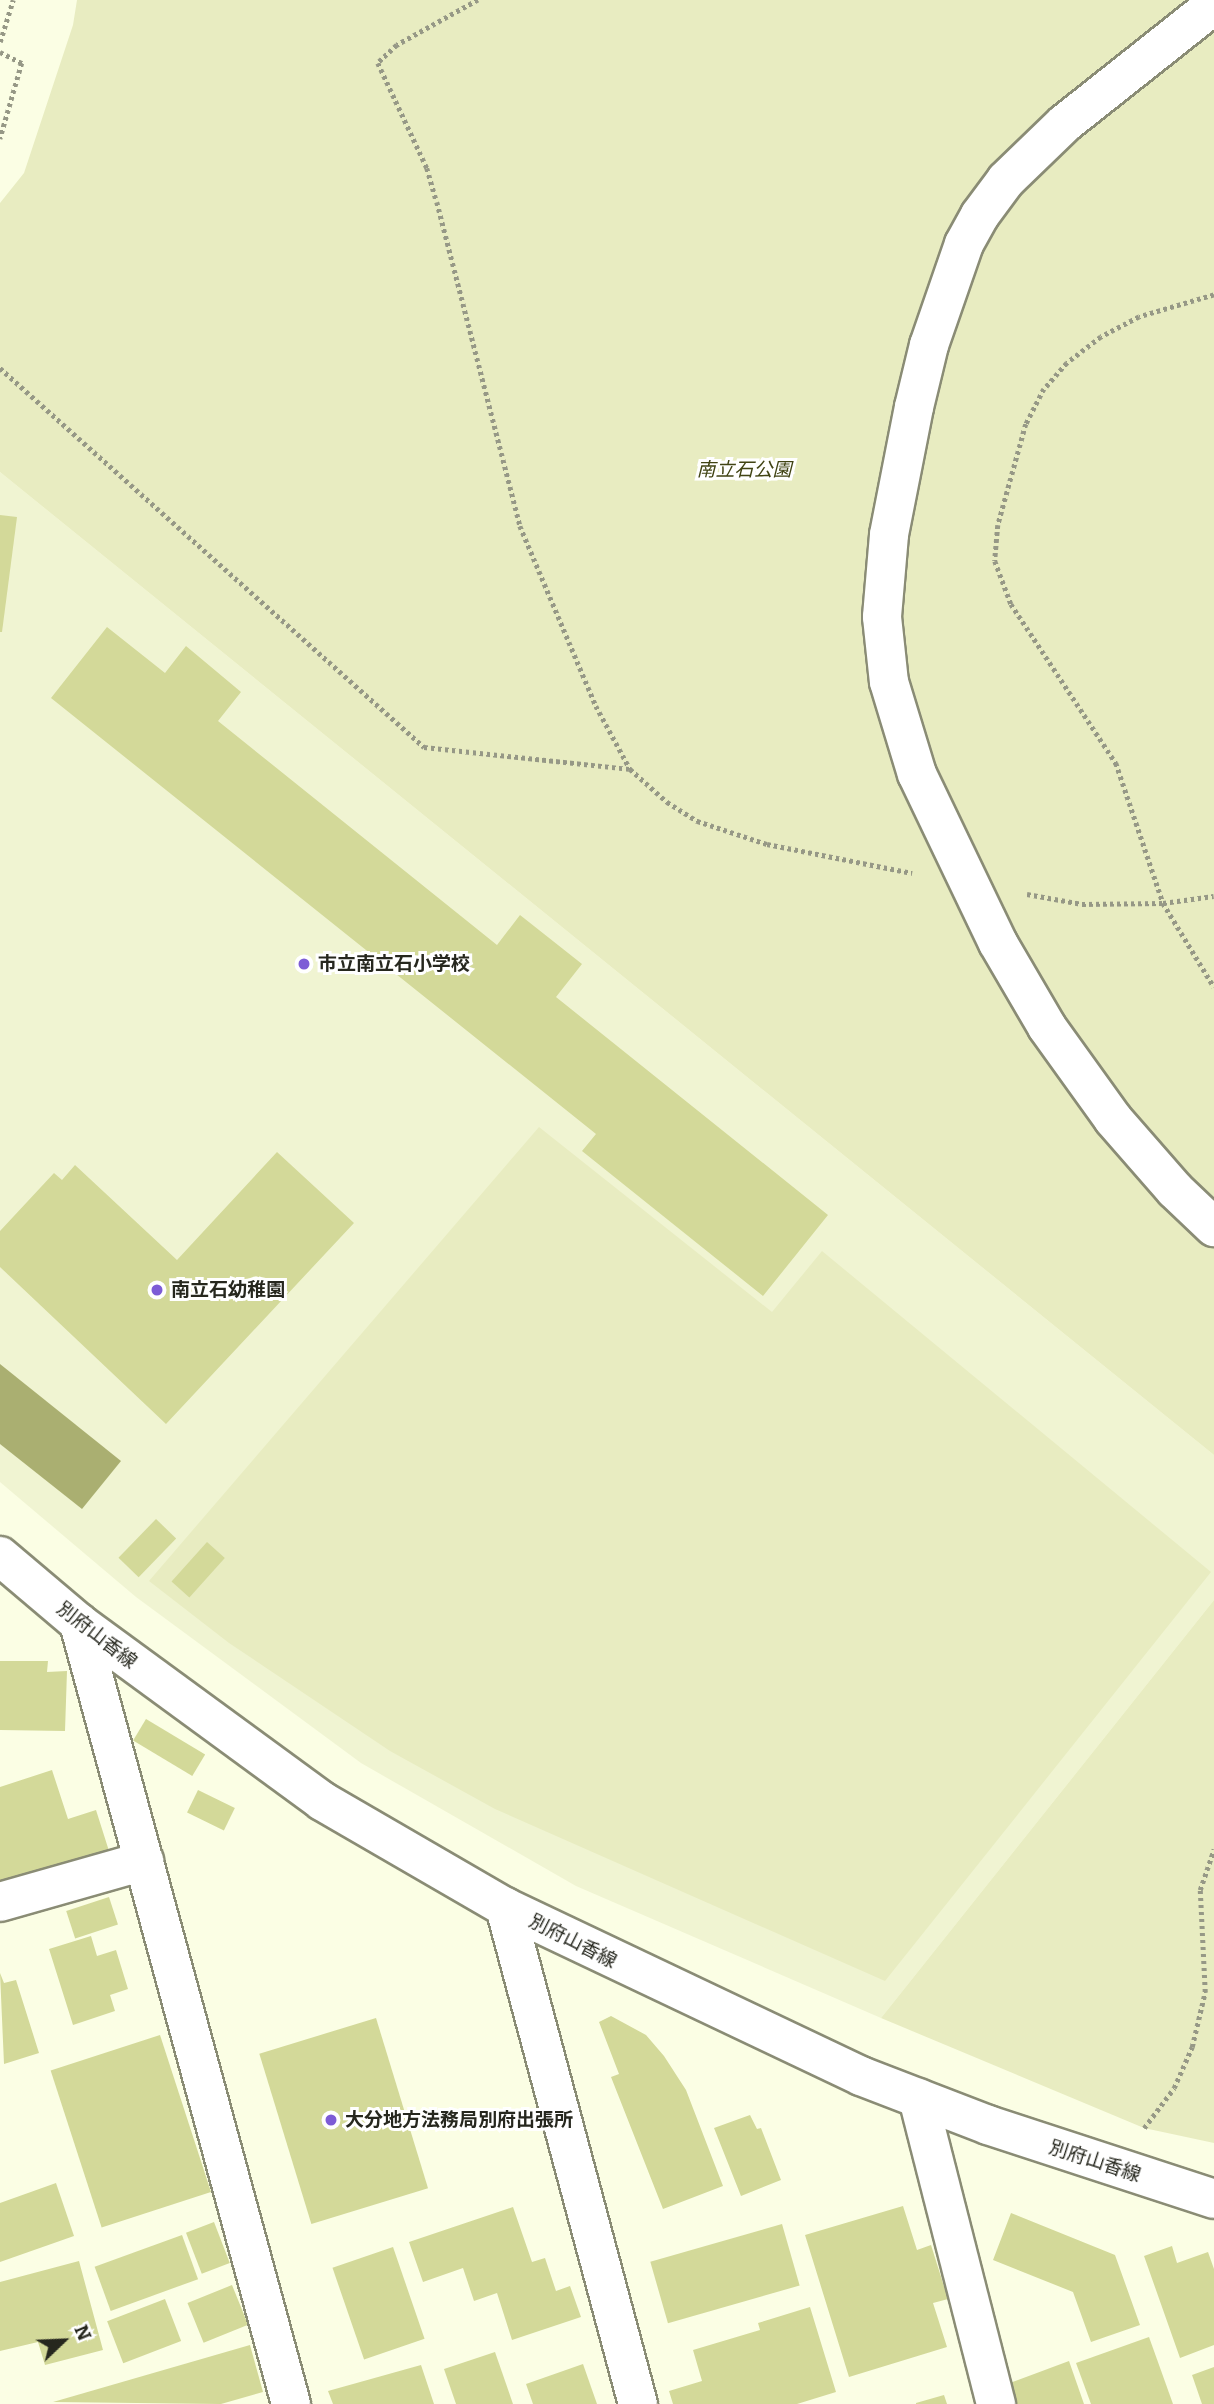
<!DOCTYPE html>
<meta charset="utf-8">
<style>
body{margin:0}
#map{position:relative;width:1214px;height:2404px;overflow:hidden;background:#fbfee4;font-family:Bitter,"Noto Sans JP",serif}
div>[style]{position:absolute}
.built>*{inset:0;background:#f0f4d2}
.green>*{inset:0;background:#e8ecc1}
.water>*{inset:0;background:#aaaf71}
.building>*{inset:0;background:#d3d999;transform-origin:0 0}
.path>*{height:4.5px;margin-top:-2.25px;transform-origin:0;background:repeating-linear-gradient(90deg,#969886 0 3.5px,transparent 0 7px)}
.roads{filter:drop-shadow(2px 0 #8a8c75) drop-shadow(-2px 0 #8a8c75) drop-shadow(0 2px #8a8c75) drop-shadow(0 -2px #8a8c75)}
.pedestrian>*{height:38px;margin:-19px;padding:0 19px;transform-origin:19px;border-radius:19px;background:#fff}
.minor>*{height:38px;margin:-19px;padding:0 19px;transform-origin:19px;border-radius:19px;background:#fff}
.secondary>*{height:38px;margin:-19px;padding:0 19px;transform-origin:19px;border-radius:19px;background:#fff}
.dots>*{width:19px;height:19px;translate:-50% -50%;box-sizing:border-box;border:4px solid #fff;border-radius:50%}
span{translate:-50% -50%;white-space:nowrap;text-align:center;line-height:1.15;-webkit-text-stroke:6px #fff;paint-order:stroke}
.park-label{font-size:19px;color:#414414;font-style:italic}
.poi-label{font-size:19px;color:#26271e;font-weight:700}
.left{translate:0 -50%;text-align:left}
.street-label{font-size:19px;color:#26271e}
.north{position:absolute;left:28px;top:2306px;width:70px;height:70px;-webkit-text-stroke:5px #fff;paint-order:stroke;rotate:67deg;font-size:19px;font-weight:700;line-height:28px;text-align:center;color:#26271e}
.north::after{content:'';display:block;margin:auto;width:24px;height:32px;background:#26271e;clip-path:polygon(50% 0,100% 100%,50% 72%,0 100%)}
</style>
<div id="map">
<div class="built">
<div style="clip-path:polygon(0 472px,1214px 1455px,1214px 1600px,881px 2018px,576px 1886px,361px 1763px,136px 1597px,0 1482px)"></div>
</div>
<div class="green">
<div style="clip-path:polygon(77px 0,1214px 0,1214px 1455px,0 472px,0 203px,24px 173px,73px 25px)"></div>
<div style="clip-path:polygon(539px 1127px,772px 1312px,822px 1251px,1211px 1572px,885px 1981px,495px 1809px,390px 1751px,229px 1643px,149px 1581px)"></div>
<div style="clip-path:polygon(1214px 1600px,1214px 2143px,1144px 2128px,881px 2018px)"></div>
</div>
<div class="water">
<div style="clip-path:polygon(0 1364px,121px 1461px,82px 1509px,0 1444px)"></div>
</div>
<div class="building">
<div style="clip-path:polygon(0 515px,17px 517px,2px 632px,0 632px)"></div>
<div style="clip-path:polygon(107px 627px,165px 673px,186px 646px,241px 692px,218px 721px,497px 945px,520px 915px,582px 964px,556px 997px,828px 1215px,763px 1296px,582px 1151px,596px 1134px,51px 698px)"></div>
<div style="clip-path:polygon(277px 1152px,354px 1223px,166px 1424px,0 1267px,0 1231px,54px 1173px,62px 1180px,75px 1165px,177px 1260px)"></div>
<div style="left:156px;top:1519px;width:28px;height:54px;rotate:44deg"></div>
<div style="left:207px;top:1542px;width:24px;height:53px;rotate:42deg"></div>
<div style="clip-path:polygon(0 1661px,48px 1661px,47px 1672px,67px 1671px,65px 1731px,0 1730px)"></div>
<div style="left:146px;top:1719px;width:69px;height:25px;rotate:31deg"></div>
<div style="clip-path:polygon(52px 1770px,68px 1819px,96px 1810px,109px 1851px,0 1886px,0 1787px)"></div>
<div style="left:198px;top:1790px;width:41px;height:25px;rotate:26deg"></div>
<div style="left:109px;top:1897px;width:29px;height:45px;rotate:72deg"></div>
<div style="clip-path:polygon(91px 1936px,97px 1956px,116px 1950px,128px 1989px,110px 1995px,115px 2011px,73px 2025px,49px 1949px)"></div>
<div style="clip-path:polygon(0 1973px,4px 1983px,16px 1980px,39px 2053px,4px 2064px)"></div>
<div style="clip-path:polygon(611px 2016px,646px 2035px,664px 2056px,686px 2090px,723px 2186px,663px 2209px,611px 2077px,619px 2074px,599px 2022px)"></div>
<div style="left:376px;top:2018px;width:178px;height:122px;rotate:73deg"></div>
<div style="left:160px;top:2035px;width:165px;height:115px;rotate:72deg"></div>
<div style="clip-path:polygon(750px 2115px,757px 2129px,761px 2128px,781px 2180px,741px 2196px,714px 2128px)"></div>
<div style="clip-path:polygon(56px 2183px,74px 2236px,0 2262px,0 2203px)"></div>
<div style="clip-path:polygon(903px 2206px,917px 2250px,931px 2245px,948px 2299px,933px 2303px,947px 2347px,849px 2377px,805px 2235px)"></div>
<div style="clip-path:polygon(513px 2207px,532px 2262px,545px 2258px,556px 2291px,570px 2286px,581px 2317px,512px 2340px,497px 2293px,474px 2301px,463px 2268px,423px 2282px,409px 2242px)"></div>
<div style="clip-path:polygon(1011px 2213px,1115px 2255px,1140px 2325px,1091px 2342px,1073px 2292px,993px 2260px)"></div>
<div style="left:214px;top:2222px;width:44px;height:30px;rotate:69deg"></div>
<div style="left:782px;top:2224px;width:64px;height:137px;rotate:74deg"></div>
<div style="left:182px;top:2235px;width:47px;height:93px;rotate:70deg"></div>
<div style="clip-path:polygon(1172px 2246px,1177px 2263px,1208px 2252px,1214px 2269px,1214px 2345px,1180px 2358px,1144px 2256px)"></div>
<div style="left:393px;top:2247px;width:97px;height:64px;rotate:71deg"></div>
<div style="clip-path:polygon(79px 2261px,103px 2350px,45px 2365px,38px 2342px,0 2351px,0 2282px)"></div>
<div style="left:232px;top:2285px;width:43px;height:48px;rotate:68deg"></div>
<div style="left:165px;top:2299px;width:45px;height:62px;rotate:69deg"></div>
<div style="clip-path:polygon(810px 2307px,836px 2392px,797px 2404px,673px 2404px,669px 2391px,702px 2381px,693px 2350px,760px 2330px,758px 2323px)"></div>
<div style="clip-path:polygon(1149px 2337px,1173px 2404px,1091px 2404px,1076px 2363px)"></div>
<div style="clip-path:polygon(250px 2345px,263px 2392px,221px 2404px,53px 2402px)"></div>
<div style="clip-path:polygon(495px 2352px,513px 2404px,456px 2404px,444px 2369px)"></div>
<div style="clip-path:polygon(1069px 2361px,1084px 2404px,1014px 2404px,1007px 2384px)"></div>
<div style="clip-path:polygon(583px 2364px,597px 2404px,533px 2404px,526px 2384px)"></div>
<div style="clip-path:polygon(421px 2365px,434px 2404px,333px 2404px,328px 2391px)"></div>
<div style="clip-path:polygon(1214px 2367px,1214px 2404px,1202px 2404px,1192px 2375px)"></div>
<div style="clip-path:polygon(944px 2395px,947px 2404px,916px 2404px,916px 2403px)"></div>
</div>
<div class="path">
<div style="left:478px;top:0;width:93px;rotate:150.9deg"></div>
<div style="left:397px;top:45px;width:26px;rotate:137deg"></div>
<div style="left:378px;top:63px;width:116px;rotate:65deg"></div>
<div style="left:427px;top:168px;width:35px;rotate:74deg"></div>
<div style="left:437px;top:202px;width:334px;rotate:75.6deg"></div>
<div style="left:520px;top:526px;width:195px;rotate:67.1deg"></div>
<div style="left:596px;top:706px;width:72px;rotate:61.6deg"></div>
<div style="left:630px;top:769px;width:50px;rotate:41.7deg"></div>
<div style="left:667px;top:802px;width:36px;rotate:32deg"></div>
<div style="left:697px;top:821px;width:74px;rotate:18.2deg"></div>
<div style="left:767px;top:844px;width:148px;rotate:11.3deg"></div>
<div style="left:0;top:42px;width:44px;rotate:-72.8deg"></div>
<div style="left:0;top:52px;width:25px;rotate:27deg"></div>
<div style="left:22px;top:63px;width:79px;rotate:106.1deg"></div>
<div style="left:1214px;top:295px;width:78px;rotate:163.7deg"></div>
<div style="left:1139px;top:317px;width:43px;rotate:152.2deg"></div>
<div style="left:1101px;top:337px;width:43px;rotate:142.6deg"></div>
<div style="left:1067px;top:363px;width:35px;rotate:131deg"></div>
<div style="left:1044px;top:389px;width:39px;rotate:117deg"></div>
<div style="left:1026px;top:424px;width:105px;rotate:105.5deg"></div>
<div style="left:998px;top:525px;width:36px;rotate:95deg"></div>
<div style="left:995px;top:561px;width:46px;rotate:69.6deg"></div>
<div style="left:1011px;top:604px;width:191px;rotate:56.6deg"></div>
<div style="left:1116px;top:763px;width:148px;rotate:71.4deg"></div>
<div style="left:1163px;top:903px;width:98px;rotate:58.7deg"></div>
<div style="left:0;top:368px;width:569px;rotate:41.79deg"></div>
<div style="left:424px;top:747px;width:206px;rotate:6.1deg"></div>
<div style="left:1027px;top:894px;width:56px;rotate:10.3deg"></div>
<div style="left:1082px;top:904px;width:81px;rotate:-0.7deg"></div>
<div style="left:1163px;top:903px;width:51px;rotate:-7.8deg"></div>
<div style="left:1144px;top:2128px;width:50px;rotate:-53.1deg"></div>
<div style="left:1174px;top:2088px;width:45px;rotate:-66.3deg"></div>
<div style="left:1192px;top:2047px;width:57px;rotate:-76.7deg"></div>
<div style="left:1205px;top:1992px;width:102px;rotate:-92.8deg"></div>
<div style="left:1200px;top:1890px;width:43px;rotate:-71.1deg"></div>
</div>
<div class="roads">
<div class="pedestrian">
<div style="left:1214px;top:5px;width:191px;rotate:141.6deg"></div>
<div style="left:1064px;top:124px;width:81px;rotate:136deg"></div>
<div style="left:1006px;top:180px;width:44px;rotate:126.6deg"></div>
<div style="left:980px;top:215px;width:33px;rotate:119deg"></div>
<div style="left:964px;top:244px;width:107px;rotate:109.1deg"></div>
<div style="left:929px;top:345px;width:64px;rotate:103.6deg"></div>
<div style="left:914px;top:407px;width:130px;rotate:101.1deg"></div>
<div style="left:889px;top:535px;width:82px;rotate:94.9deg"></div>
<div style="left:882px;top:617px;width:65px;rotate:83.9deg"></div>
<div style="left:889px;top:682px;width:96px;rotate:73.1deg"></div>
<div style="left:917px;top:774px;width:187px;rotate:64.4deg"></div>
<div style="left:998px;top:943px;width:97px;rotate:59.7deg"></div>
<div style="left:1047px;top:1027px;width:113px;rotate:54.3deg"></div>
<div style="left:1113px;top:1119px;width:94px;rotate:48.9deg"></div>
<div style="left:1175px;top:1190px;width:54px;rotate:43.5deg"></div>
</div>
<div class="minor">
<div style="left:79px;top:1623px;width:809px;rotate:74.81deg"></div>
<div style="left:0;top:1902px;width:150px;rotate:-15.9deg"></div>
<div style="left:505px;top:1907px;width:514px;rotate:75.02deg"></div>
<div style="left:918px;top:2098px;width:316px;rotate:75.7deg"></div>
</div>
<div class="secondary">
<div style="left:0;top:1556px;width:104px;rotate:40.3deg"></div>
<div style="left:79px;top:1623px;width:301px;rotate:36.2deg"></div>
<div style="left:322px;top:1801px;width:211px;rotate:30.1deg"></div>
<div style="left:505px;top:1907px;width:394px;rotate:25.4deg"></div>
<div style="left:861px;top:2076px;width:136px;rotate:21.1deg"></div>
<div style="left:988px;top:2125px;width:238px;rotate:18.1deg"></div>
</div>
</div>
<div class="dots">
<div style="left:304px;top:964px;background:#7d5cd6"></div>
<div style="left:157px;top:1290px;background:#7d5cd6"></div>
<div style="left:331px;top:2120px;background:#7d5cd6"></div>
</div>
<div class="park-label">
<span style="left:744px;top:470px">南立石公園</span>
</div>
<div class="poi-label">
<span class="left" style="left:318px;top:964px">市立南立石小学校</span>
<span class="left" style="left:171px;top:1290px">南立石幼稚園</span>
<span class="left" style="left:345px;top:2120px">大分地方法務局別府出張所</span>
</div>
<div class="street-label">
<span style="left:97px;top:1635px;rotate:38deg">別府山香線</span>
<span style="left:573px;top:1941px;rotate:27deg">別府山香線</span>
<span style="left:1095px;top:2161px;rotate:18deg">別府山香線</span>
</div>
<div class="north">N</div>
</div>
